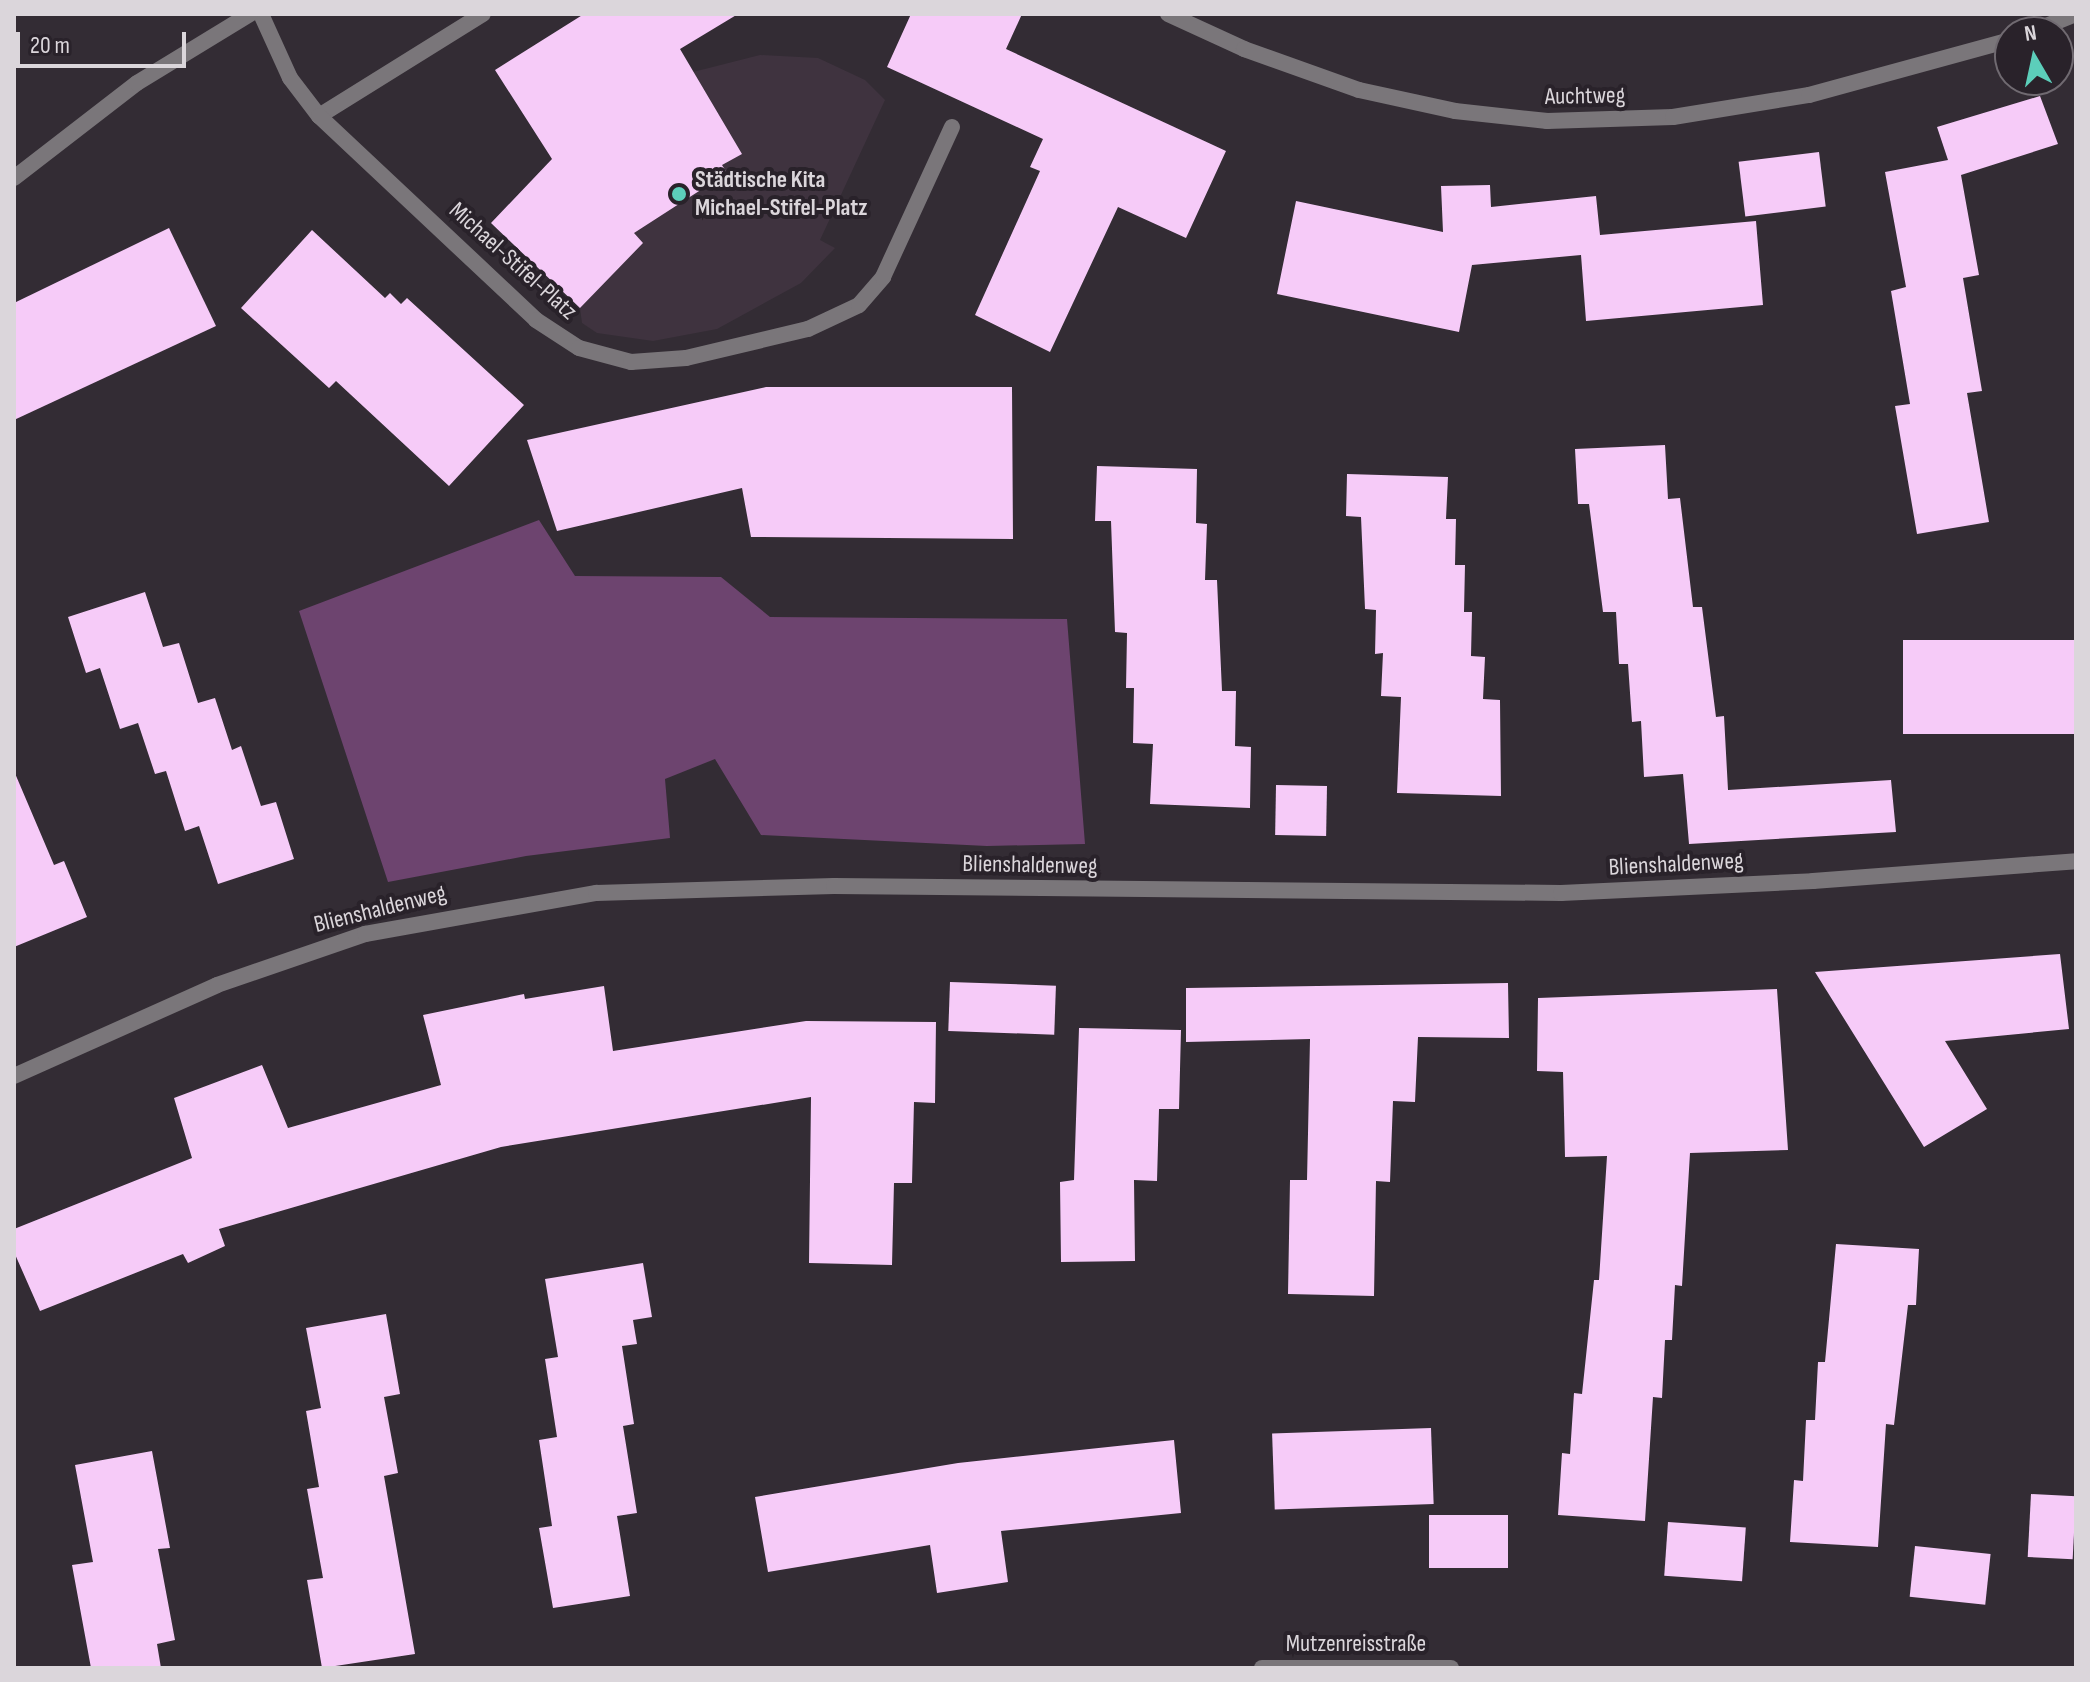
<!DOCTYPE html>
<html>
<head>
<meta charset="utf-8">
<style>
	body { margin:0 }
	#map { position:relative; width:2090px; height:1682px; overflow:hidden; background:#332c34; font-family:"Sofia Sans Condensed",sans-serif }
	div>[style] { position:absolute }
	.built>* { inset:0; background:#3f333f }
	.green>* { inset:0; background:#6d446f }
	.building>* { inset:0; background:#f6cbf8; transform-origin:0 0 }
	.service>* { height:16px; margin:-8px; padding:0 8px; transform-origin:8px; border-radius:8px; background:#7a767a }
	.minor>* { height:16px; margin:-8px; padding:0 8px; transform-origin:8px; border-radius:8px; background:#7a767a }
	.dots>* { width:22px; height:22px; translate:-50% -50%; box-sizing:border-box; border:4px solid #29222a; border-radius:50% }
	span { translate:-50% -50%; white-space:nowrap; text-align:center; line-height:1.15; -webkit-text-stroke:8px #29222a; paint-order:stroke }
	.street-label { font-size:24px; color:#dbd6db }
	.poi-label { font-size:24px; color:#dbd6db; font-weight:700 }
	.left { translate:0 -50%; text-align:left }
	.frame { position:absolute; inset:0; border:16px solid #dbd6db; pointer-events:none }
	.north { position:absolute; left:1994px; top:16px; width:80px; height:80px; box-sizing:border-box; background:#29222a; border:2px solid #706a71; border-radius:50%; rotate:351deg; font-size:22px; font-weight:700; line-height:32px; text-align:center; color:#dbd6db }
	.north::after { content:''; display:block; margin:auto; width:28px; height:36px; background:#5cceba; clip-path:polygon(50% 0,100% 100%,50% 72%,0 100%) }
	.scale { position:absolute; left:16px; top:32px; width:170px; height:36px; box-sizing:border-box; border:4px solid #dbd6db; border-top:0; padding-left:10px; font-size:24px; line-height:28px; white-space:nowrap; color:#dbd6db; -webkit-text-stroke:6px #29222a; paint-order:stroke }
</style>
</head>
<body>
<div id="map">
	<div class="built">
		<div style="clip-path:polygon(760px 55px,818px 58px,865px 80px,885px 100px,820px 240px,835px 248px,801px 283px,717px 329px,653px 341px,597px 333px,582px 323px,580px 308px,491px 223px,554px 157px,693px 72px)"></div>
	</div>
	<div class="green">
		<div style="clip-path:polygon(539px 520px,575px 576px,721px 577px,770px 617px,1067px 619px,1085px 844px,987px 846px,761px 835px,715px 759px,665px 779px,670px 838px,526px 856px,388px 882px,299px 611px)"></div>
	</div>
	<div class="building">
		<div style="clip-path:polygon(584px 14px,738px 14px,680px 49px,742px 154px,722px 165px,727px 173px,634px 233px,643px 243px,580px 308px,491px 223px,552px 159px,495px 70px)"></div>
		<div style="clip-path:polygon(911px 14px,1022px 14px,1006px 49px,1226px 151px,1186px 238px,1118px 207px,1050px 352px,975px 315px,1040px 171px,1030px 167px,1043px 139px,887px 67px)"></div>
		<div style="clip-path:polygon(2040px 96px,2058px 144px,1961px 175px,1979px 275px,1963px 278px,1982px 391px,1967px 393px,1989px 522px,1917px 534px,1895px 406px,1910px 404px,1891px 291px,1906px 287px,1885px 172px,1948px 160px,1937px 127px)"></div>
		<div style="left:1819px;top:152px;width:55px;height:81px;rotate:83deg"></div>
		<div style="clip-path:polygon(1490px 185px,1491px 207px,1596px 196px,1600px 235px,1756px 221px,1763px 305px,1586px 321px,1581px 255px,1472px 265px,1459px 332px,1277px 294px,1296px 201px,1443px 232px,1441px 186px)"></div>
		<div style="clip-path:polygon(169px 228px,216px 326px,14px 420px,14px 303px)"></div>
		<div style="clip-path:polygon(312px 230px,385px 298px,390px 293px,401px 304px,407px 298px,524px 405px,449px 486px,336px 381px,329px 388px,241px 308px)"></div>
		<div style="clip-path:polygon(766px 387px,1012px 387px,1013px 539px,751px 537px,742px 488px,557px 531px,527px 440px)"></div>
		<div style="clip-path:polygon(1665px 445px,1668px 499px,1680px 498px,1693px 607px,1702px 607px,1716px 717px,1724px 716px,1728px 790px,1891px 780px,1896px 832px,1689px 844px,1683px 774px,1644px 777px,1641px 721px,1632px 722px,1628px 664px,1619px 664px,1616px 612px,1603px 612px,1589px 504px,1578px 504px,1575px 449px)"></div>
		<div style="clip-path:polygon(1097px 466px,1197px 469px,1196px 523px,1207px 524px,1205px 580px,1217px 580px,1222px 691px,1236px 691px,1235px 746px,1251px 747px,1250px 808px,1150px 804px,1153px 744px,1133px 743px,1134px 688px,1126px 688px,1127px 633px,1115px 632px,1111px 521px,1095px 521px)"></div>
		<div style="clip-path:polygon(1347px 474px,1448px 477px,1446px 519px,1456px 519px,1455px 565px,1465px 565px,1464px 612px,1472px 612px,1471px 656px,1485px 657px,1483px 699px,1500px 700px,1501px 796px,1397px 793px,1401px 697px,1381px 696px,1383px 653px,1375px 654px,1376px 610px,1365px 609px,1361px 517px,1346px 516px)"></div>
		<div style="clip-path:polygon(145px 592px,163px 647px,179px 643px,198px 703px,215px 698px,232px 750px,241px 746px,261px 806px,276px 802px,294px 859px,218px 884px,199px 826px,185px 831px,166px 771px,155px 774px,138px 723px,120px 729px,100px 668px,86px 673px,68px 617px)"></div>
		<div style="left:2076px;top:640px;width:94px;height:173px;rotate:90deg"></div>
		<div style="clip-path:polygon(14px 771px,54px 865px,64px 861px,87px 917px,14px 947px)"></div>
		<div style="left:1276px;top:785px;width:51px;height:50px;rotate:1deg"></div>
		<div style="clip-path:polygon(2060px 954px,2069px 1029px,1945px 1041px,1987px 1109px,1924px 1147px,1815px 972px)"></div>
		<div style="left:950px;top:982px;width:106px;height:49px;rotate:2deg"></div>
		<div style="clip-path:polygon(1508px 983px,1509px 1038px,1418px 1037px,1415px 1102px,1393px 1101px,1390px 1182px,1376px 1181px,1374px 1296px,1288px 1294px,1290px 1180px,1307px 1180px,1310px 1039px,1186px 1042px,1186px 988px)"></div>
		<div style="clip-path:polygon(604px 986px,613px 1051px,806px 1021px,936px 1022px,935px 1103px,914px 1102px,912px 1183px,894px 1183px,892px 1265px,809px 1263px,811px 1097px,501px 1147px,219px 1229px,225px 1246px,188px 1263px,183px 1254px,40px 1311px,14px 1252px,14px 1229px,192px 1158px,174px 1098px,262px 1065px,288px 1128px,441px 1085px,423px 1015px,524px 994px,525px 999px)"></div>
		<div style="clip-path:polygon(1777px 989px,1788px 1150px,1690px 1153px,1682px 1286px,1675px 1285px,1672px 1340px,1665px 1340px,1662px 1398px,1653px 1397px,1645px 1521px,1558px 1515px,1562px 1453px,1570px 1454px,1574px 1393px,1582px 1394px,1594px 1280px,1599px 1280px,1607px 1156px,1565px 1157px,1563px 1072px,1537px 1071px,1538px 998px)"></div>
		<div style="clip-path:polygon(1079px 1028px,1181px 1030px,1179px 1109px,1159px 1109px,1157px 1181px,1134px 1180px,1135px 1261px,1061px 1262px,1060px 1182px,1074px 1180px)"></div>
		<div style="clip-path:polygon(1836px 1244px,1919px 1249px,1916px 1305px,1908px 1305px,1894px 1425px,1886px 1424px,1878px 1547px,1790px 1542px,1794px 1480px,1803px 1481px,1806px 1420px,1815px 1420px,1818px 1362px,1825px 1362px)"></div>
		<div style="clip-path:polygon(643px 1263px,652px 1317px,633px 1320px,637px 1344px,622px 1346px,634px 1424px,623px 1426px,637px 1513px,617px 1516px,630px 1596px,553px 1608px,539px 1528px,552px 1526px,539px 1440px,557px 1437px,545px 1359px,558px 1357px,545px 1279px)"></div>
		<div style="clip-path:polygon(386px 1314px,400px 1394px,384px 1397px,398px 1473px,384px 1476px,415px 1654px,322px 1668px,307px 1580px,323px 1578px,307px 1489px,319px 1487px,306px 1411px,321px 1408px,306px 1328px)"></div>
		<div style="left:1431px;top:1428px;width:76px;height:159px;rotate:88deg"></div>
		<div style="clip-path:polygon(1174px 1440px,1181px 1513px,1001px 1531px,1008px 1582px,937px 1593px,930px 1545px,768px 1572px,755px 1497px,958px 1463px)"></div>
		<div style="clip-path:polygon(152px 1451px,170px 1548px,158px 1549px,175px 1640px,157px 1644px,161px 1668px,91px 1668px,72px 1565px,93px 1562px,75px 1465px)"></div>
		<div style="left:2031px;top:1494px;width:45px;height:63px;rotate:3deg"></div>
		<div style="left:1429px;top:1515px;width:79px;height:53px"></div>
		<div style="left:1668px;top:1522px;width:78px;height:54px;rotate:4deg"></div>
		<div style="left:1915px;top:1546px;width:76px;height:51px;rotate:6deg"></div>
	</div>
	<div class="service">
		<div style="left:319px;top:116px;width:193px;rotate:-31.9deg"></div>
	</div>
	<div class="minor">
		<div style="left:261px;top:14px;width:70px;rotate:65.6deg"></div>
		<div style="left:290px;top:78px;width:48px;rotate:52.7deg"></div>
		<div style="left:319px;top:116px;width:298px;rotate:43.2deg"></div>
		<div style="left:536px;top:320px;width:51px;rotate:33.1deg"></div>
		<div style="left:579px;top:348px;width:54px;rotate:15.1deg"></div>
		<div style="left:631px;top:362px;width:55px;rotate:-4.2deg"></div>
		<div style="left:686px;top:358px;width:125px;rotate:-13.4deg"></div>
		<div style="left:808px;top:329px;width:56px;rotate:-25.2deg"></div>
		<div style="left:859px;top:305px;width:37px;rotate:-49deg"></div>
		<div style="left:883px;top:277px;width:165px;rotate:-65.3deg"></div>
		<div style="left:1168px;top:14px;width:84px;rotate:24.7deg"></div>
		<div style="left:1244px;top:49px;width:122px;rotate:19.6deg"></div>
		<div style="left:1359px;top:90px;width:98px;rotate:12.3deg"></div>
		<div style="left:1455px;top:111px;width:93px;rotate:6.2deg"></div>
		<div style="left:1547px;top:121px;width:126px;rotate:-1.8deg"></div>
		<div style="left:1673px;top:117px;width:138px;rotate:-9.2deg"></div>
		<div style="left:1809px;top:95px;width:208px;rotate:-15.3deg"></div>
		<div style="left:2031px;top:32px;width:48px;rotate:-21.8deg"></div>
		<div style="left:14px;top:178px;width:155px;rotate:-37.7deg"></div>
		<div style="left:137px;top:83px;width:132px;rotate:-31.4deg"></div>
		<div style="left:14px;top:1076px;width:222px;rotate:-24.1deg"></div>
		<div style="left:217px;top:985px;width:157px;rotate:-19deg"></div>
		<div style="left:365px;top:934px;width:235px;rotate:-10.1deg"></div>
		<div style="left:596px;top:893px;width:238px;rotate:-1.7deg"></div>
		<div style="left:834px;top:886px;width:727px;rotate:0.55deg"></div>
		<div style="left:1561px;top:893px;width:252px;rotate:-2.7deg"></div>
		<div style="left:1813px;top:881px;width:264px;rotate:-4.3deg"></div>
		<div style="left:1262px;top:1668px;width:189px"></div>
	</div>
	<div class="dots">
		<div style="left:679px;top:194px;background:#5cceba"></div>
	</div>
	<div class="street-label">
		<span style="left:1585px;top:96px;rotate:-1deg">Auchtweg</span>
		<span style="left:513px;top:261px;rotate:42deg">Michael-Stifel-Platz</span>
		<span style="left:1676px;top:864px;rotate:-3deg">Blienshaldenweg</span>
		<span style="left:1030px;top:865px;rotate:1deg">Blienshaldenweg</span>
		<span style="left:380px;top:909px;rotate:-14deg">Blienshaldenweg</span>
		<span style="left:1356px;top:1644px">Mutzenreisstraße</span>
	</div>
	<div class="poi-label">
		<span class="left" style="left:695px;top:194px">Städtische Kita<br>Michael-Stifel-Platz</span>
	</div>
	<div class="frame"></div>
	<div class="north">N</div>
	<div class="scale">20 m</div>
</div>
</body>
</html>
